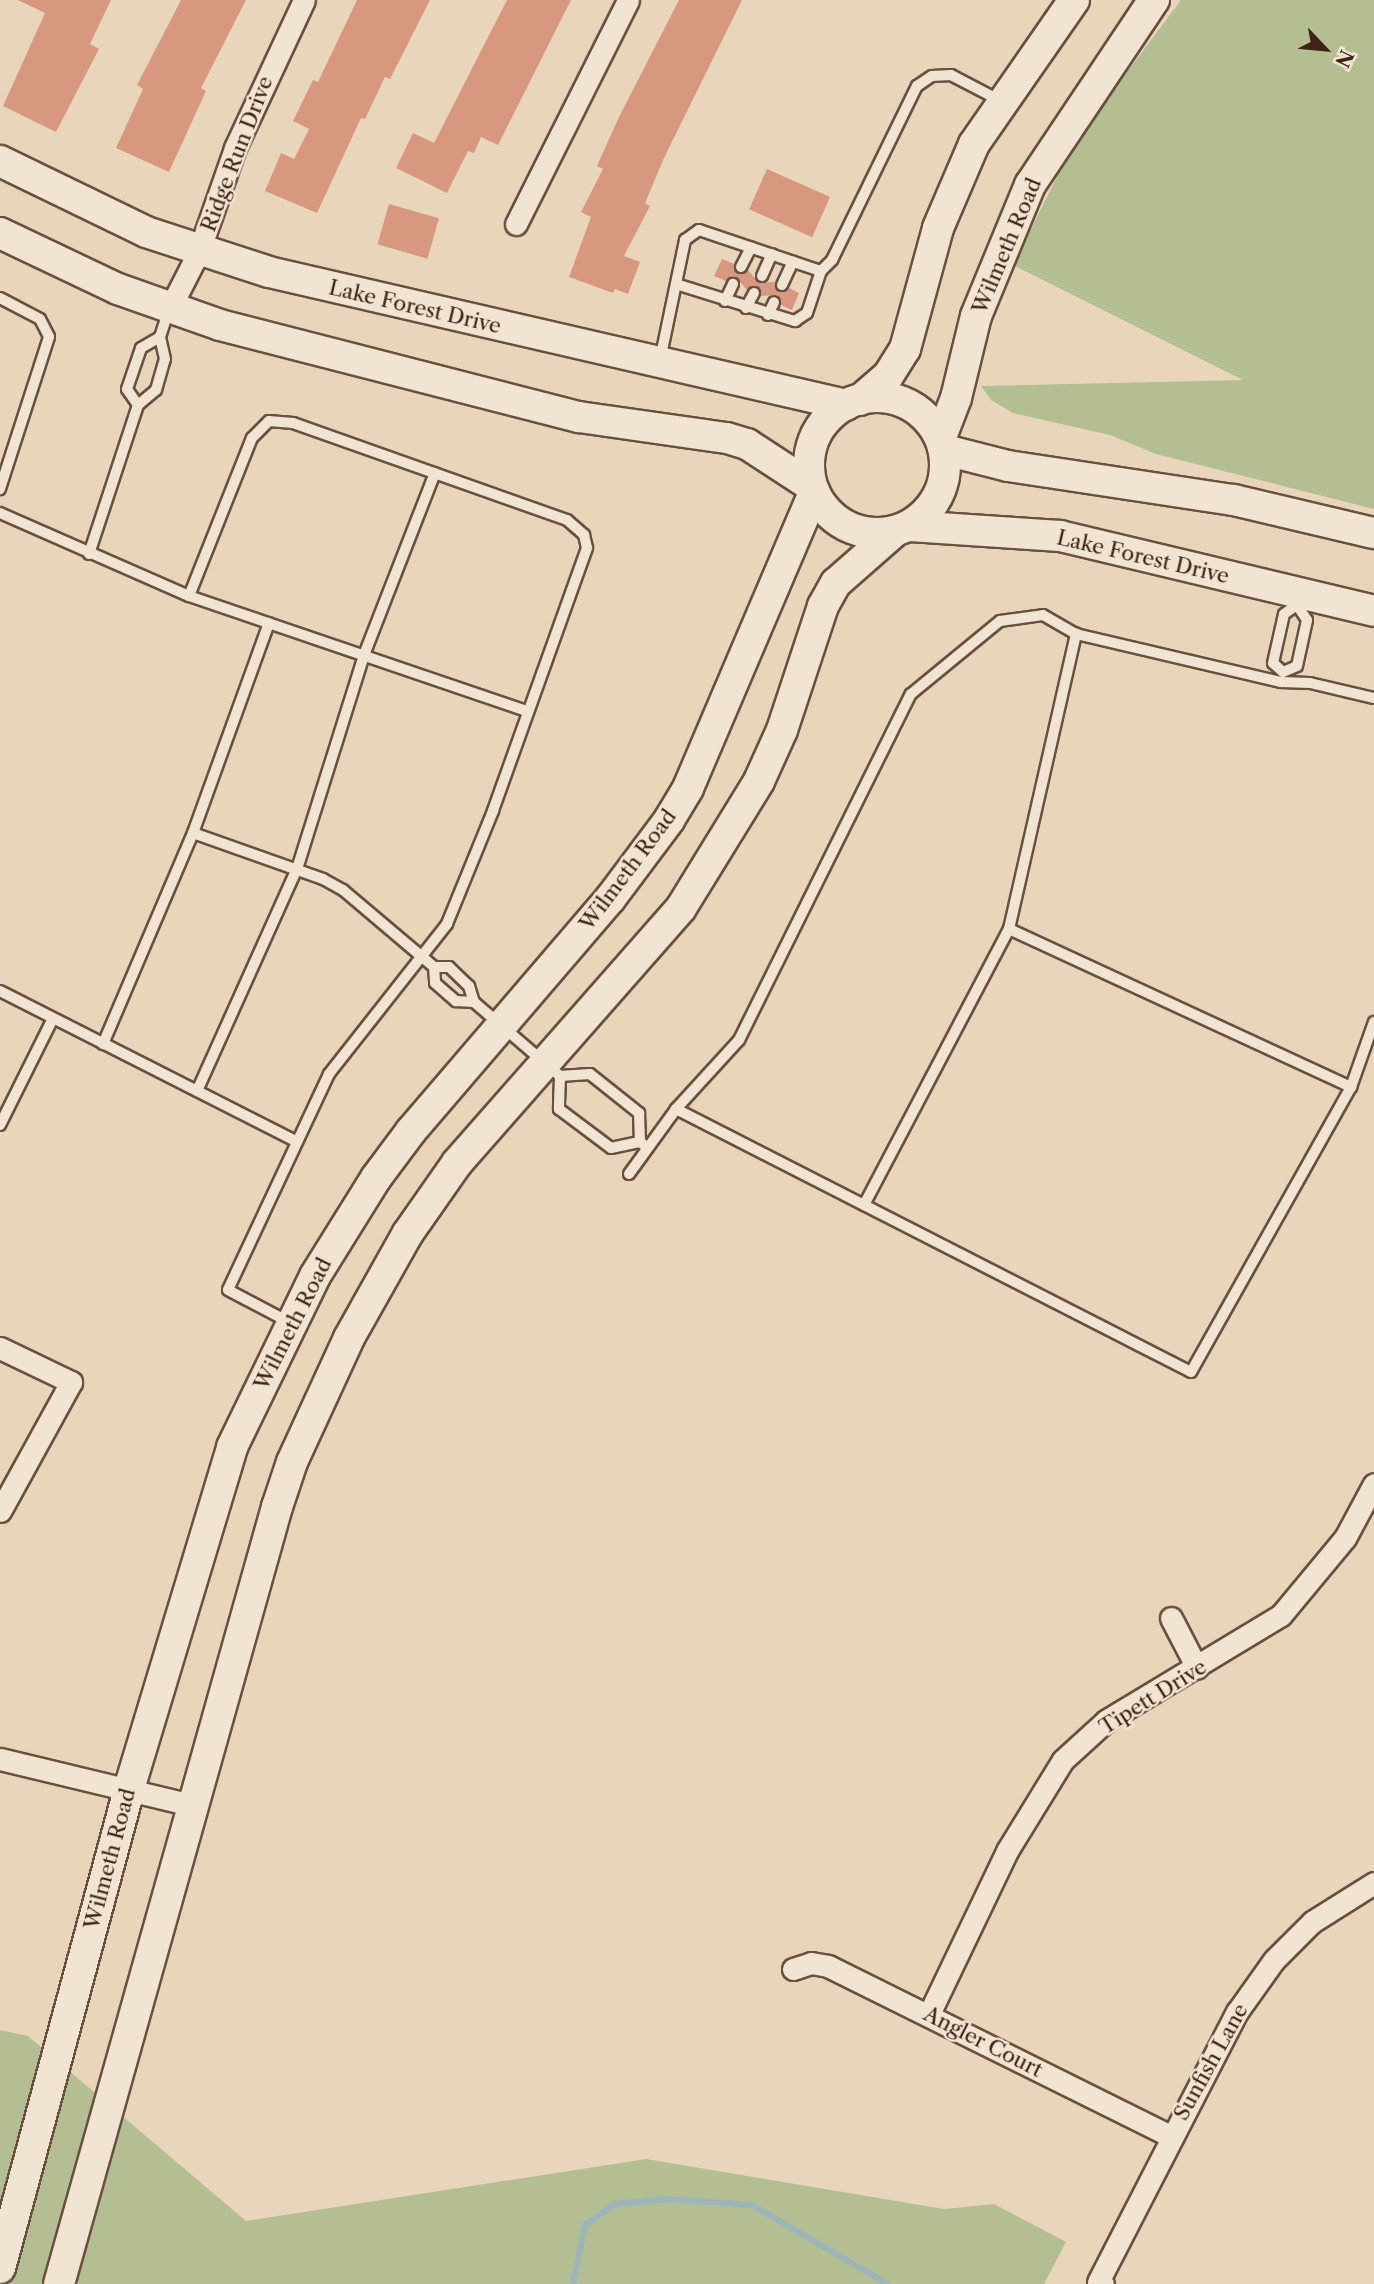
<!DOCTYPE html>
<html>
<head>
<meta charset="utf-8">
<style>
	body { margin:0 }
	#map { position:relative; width:1374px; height:2284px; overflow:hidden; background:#e9d6ba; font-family:"Libre Caslon Text",serif }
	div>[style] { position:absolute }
	.green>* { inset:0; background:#b3be92 }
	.stream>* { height:6px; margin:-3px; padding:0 3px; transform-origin:3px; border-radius:3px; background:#9cb6bb }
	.building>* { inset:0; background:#d7987f; transform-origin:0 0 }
	.roads { filter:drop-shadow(2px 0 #695040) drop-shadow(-2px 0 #695040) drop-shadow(0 2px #695040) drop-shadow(0 -2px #695040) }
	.lane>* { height:10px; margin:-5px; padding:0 5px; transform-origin:5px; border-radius:5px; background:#f1e4d2 }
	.street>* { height:21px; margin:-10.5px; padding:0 10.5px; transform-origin:10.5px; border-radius:10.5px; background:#f1e4d2 }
	.secondary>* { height:30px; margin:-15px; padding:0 15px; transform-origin:15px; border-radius:15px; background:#f1e4d2 }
	.secondary>.ring { margin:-15px; padding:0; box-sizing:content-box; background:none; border:30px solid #f1e4d2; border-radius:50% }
	span { translate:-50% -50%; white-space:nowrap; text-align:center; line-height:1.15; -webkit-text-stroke:5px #f1e4d2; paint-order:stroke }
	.street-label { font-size:21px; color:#3e2317 }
	.north { position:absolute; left:1290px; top:14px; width:70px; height:70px; -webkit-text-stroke:5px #f1e4d2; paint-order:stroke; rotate:116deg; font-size:19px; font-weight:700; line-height:28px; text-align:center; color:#3e2317 }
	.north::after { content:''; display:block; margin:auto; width:24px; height:32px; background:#3e2317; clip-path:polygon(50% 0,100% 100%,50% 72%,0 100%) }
</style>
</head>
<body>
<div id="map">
	<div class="green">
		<div style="clip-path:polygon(1181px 0,1374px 0,1374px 509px,1156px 454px,1110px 435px,1013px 413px,991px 400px,981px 386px,1243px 380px,1013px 265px,1058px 175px,1100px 108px)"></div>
		<div style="clip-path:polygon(0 2030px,28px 2036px,246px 2221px,646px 2159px,944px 2209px,994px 2204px,1066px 2242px,1044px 2284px,0 2284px)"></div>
	</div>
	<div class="stream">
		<div style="left:573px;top:2284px;width:60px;rotate:-78.5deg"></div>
		<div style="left:585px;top:2225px;width:37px;rotate:-35deg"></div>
		<div style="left:615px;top:2204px;width:54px;rotate:-5.3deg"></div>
		<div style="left:669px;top:2199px;width:83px;rotate:4.1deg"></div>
		<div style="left:752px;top:2205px;width:157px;rotate:30.2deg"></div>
	</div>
	<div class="building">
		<div style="clip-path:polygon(18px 0,111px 0,90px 44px,99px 49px,56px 132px,3px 106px,45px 13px)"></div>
		<div style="clip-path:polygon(181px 0,246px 0,201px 88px,206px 91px,169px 172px,116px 148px,143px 89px,137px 85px)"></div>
		<div style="clip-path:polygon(357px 0,430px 0,390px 79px,385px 77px,365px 119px,361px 118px,317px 213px,265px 191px,281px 153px,294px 159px,309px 129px,293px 121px,313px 80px,318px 82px)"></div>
		<div style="clip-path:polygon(507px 0,571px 0,498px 145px,481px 137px,474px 153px,468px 151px,447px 193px,396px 168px,413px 133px,434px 143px)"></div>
		<div style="clip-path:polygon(679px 0,742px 0,664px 158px,645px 203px,650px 206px,624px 256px,640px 262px,628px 294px,615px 289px,613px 293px,569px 277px,591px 217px,581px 212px,603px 169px,597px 166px,618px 119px)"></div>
		<div style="left:767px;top:169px;width:69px;height:44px;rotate:24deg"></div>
		<div style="left:389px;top:204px;width:52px;height:42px;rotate:16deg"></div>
		<div style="clip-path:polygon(722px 259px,734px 264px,738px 274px,748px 270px,759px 283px,775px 282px,779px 292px,789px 288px,799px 293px,792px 310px,781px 305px,777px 295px,761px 296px,757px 286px,747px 290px,736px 277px,726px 281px,714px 276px)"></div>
	</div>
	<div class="roads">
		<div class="lane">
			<div style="left:741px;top:267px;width:22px;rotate:-63deg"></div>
			<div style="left:762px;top:276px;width:24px;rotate:-66deg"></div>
			<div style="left:676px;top:284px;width:125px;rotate:17.3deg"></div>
			<div style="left:795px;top:321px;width:14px;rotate:-34deg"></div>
			<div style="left:807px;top:313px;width:44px;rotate:-71.6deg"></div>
			<div style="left:782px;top:285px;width:26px;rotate:-65deg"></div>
			<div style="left:0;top:298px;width:45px;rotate:27.7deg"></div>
			<div style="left:40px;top:319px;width:20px;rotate:63deg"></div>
			<div style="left:49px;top:337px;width:160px;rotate:107.9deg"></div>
			<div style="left:725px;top:301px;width:19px;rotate:-65deg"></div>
			<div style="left:746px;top:308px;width:17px;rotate:-62deg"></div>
			<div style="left:768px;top:315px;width:14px;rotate:-65deg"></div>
			<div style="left:660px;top:360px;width:123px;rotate:-78.2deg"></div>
			<div style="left:685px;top:240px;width:17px;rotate:-36deg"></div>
			<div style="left:699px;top:230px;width:129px;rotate:18.6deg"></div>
			<div style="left:821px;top:271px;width:16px;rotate:-45deg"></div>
			<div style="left:832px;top:260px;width:194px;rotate:-64deg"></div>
			<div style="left:917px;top:86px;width:18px;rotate:-34deg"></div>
			<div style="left:932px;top:76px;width:19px;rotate:-3deg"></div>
			<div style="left:951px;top:75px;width:56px;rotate:27.5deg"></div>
			<div style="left:138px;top:405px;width:19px;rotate:-125deg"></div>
			<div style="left:127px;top:389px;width:43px;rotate:-71.1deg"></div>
			<div style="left:141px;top:348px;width:22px;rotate:-30deg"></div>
			<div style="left:0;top:513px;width:206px;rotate:23.7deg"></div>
			<div style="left:189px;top:596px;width:357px;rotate:18.8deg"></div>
			<div style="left:89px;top:554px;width:157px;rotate:-71.8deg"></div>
			<div style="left:138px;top:405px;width:23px;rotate:-40deg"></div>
			<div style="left:156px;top:390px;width:32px;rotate:-74deg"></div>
			<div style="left:165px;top:359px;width:23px;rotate:-103deg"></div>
			<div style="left:160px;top:337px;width:28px;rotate:-72deg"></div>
			<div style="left:189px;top:596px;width:170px;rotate:-68.3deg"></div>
			<div style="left:252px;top:438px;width:24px;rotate:-45deg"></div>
			<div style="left:269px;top:421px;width:24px;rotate:5deg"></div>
			<div style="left:293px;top:423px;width:291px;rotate:19.5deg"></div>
			<div style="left:567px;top:520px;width:23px;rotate:41deg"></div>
			<div style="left:584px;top:535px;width:13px;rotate:77deg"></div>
			<div style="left:587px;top:548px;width:279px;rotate:109.7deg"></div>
			<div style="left:493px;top:811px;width:122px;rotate:112.2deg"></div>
			<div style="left:447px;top:924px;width:191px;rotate:128.2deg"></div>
			<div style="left:329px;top:1074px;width:238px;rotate:115.1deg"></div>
			<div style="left:228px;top:1290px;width:69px;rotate:27.7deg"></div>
			<div style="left:1283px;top:672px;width:15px;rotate:-23deg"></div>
			<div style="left:1297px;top:666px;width:47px;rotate:-77.7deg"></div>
			<div style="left:1307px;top:620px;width:18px;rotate:-124deg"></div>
			<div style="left:1297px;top:605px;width:9px;rotate:-77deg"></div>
			<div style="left:1283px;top:672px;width:13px;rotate:-138deg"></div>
			<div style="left:1273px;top:663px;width:50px;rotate:-77.3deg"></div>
			<div style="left:1284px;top:614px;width:16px;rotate:-35deg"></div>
			<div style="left:193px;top:833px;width:138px;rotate:19.5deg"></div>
			<div style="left:323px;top:879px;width:23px;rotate:29deg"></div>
			<div style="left:343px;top:890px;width:119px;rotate:40.2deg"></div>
			<div style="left:434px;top:967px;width:15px"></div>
			<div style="left:449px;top:967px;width:28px;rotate:44deg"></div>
			<div style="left:469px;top:986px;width:17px;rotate:73deg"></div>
			<div style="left:474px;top:1002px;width:113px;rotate:40.7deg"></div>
			<div style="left:560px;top:1076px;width:30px;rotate:-4deg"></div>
			<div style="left:590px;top:1074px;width:63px;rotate:38.5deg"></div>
			<div style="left:639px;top:1113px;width:29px;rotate:88deg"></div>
			<div style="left:1009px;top:929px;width:377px;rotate:24.8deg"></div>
			<div style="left:434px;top:967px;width:16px;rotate:86deg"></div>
			<div style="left:435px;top:983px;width:28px;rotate:41deg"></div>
			<div style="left:456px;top:1001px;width:18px;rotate:3deg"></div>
			<div style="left:0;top:991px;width:332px;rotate:26.9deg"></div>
			<div style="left:103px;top:1044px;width:229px;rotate:-66.9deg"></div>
			<div style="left:193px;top:833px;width:223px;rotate:-70.1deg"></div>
			<div style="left:560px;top:1076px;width:33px;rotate:92deg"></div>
			<div style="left:559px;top:1109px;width:65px;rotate:36.9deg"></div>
			<div style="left:611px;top:1148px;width:30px;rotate:-12deg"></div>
			<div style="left:640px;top:1142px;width:5px;rotate:37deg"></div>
			<div style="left:197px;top:1091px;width:243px;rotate:-65.8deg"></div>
			<div style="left:297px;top:869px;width:224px;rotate:-72.6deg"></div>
			<div style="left:364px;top:655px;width:195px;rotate:-68.7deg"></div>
			<div style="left:676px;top:1109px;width:578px;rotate:27.05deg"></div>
			<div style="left:1191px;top:1372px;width:327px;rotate:-60.7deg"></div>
			<div style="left:1351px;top:1087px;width:69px;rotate:-70.5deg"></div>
			<div style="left:0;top:1125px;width:119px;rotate:-63.6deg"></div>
			<div style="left:629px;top:1174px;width:80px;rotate:-54.1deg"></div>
			<div style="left:676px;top:1109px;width:93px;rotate:-47.6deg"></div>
			<div style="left:739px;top:1040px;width:386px;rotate:-63.6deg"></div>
			<div style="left:911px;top:694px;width:115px;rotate:-39.4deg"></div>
			<div style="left:1000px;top:621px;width:43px;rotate:-7.9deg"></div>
			<div style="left:1043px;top:615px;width:38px;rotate:30deg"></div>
			<div style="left:1076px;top:634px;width:211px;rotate:13.2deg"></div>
			<div style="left:1281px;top:682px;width:29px;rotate:2deg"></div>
			<div style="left:1310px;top:683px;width:66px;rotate:13.2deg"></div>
			<div style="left:864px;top:1205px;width:312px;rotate:-62.3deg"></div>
			<div style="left:1009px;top:929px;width:303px;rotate:-77.2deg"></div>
		</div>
		<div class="street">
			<div style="left:516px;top:224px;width:250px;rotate:-63.4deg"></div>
			<div style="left:170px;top:308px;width:64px;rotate:-63deg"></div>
			<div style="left:199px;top:251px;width:109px;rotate:-70.7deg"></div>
			<div style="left:235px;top:148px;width:163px;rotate:-65deg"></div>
			<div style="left:0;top:1348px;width:79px;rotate:25.6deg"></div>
			<div style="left:71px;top:1382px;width:147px;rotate:118.8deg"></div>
			<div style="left:1171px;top:1618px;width:56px;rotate:62.5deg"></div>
			<div style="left:0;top:1759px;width:197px;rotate:13.5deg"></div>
			<div style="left:793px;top:1969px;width:19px;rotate:-18deg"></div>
			<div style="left:811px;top:1963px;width:17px;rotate:10deg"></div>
			<div style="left:828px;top:1966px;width:382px;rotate:26.4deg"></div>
			<div style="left:929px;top:2014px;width:181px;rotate:-64.4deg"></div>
			<div style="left:1007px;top:1851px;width:107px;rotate:-58.4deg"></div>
			<div style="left:1063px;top:1760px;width:59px;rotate:-42.3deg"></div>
			<div style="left:1107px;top:1720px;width:203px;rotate:-31.1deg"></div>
			<div style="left:1281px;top:1615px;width:100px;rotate:-50.3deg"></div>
			<div style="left:1345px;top:1538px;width:61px;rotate:-61.8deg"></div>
			<div style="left:1103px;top:2284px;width:5px;rotate:-158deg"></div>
			<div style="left:1098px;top:2282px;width:304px;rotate:-62.8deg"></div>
			<div style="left:1237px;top:2012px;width:64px;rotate:-54.6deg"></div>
			<div style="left:1274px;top:1960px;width:54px;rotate:-45deg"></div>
			<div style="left:1312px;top:1922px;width:73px;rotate:-32.2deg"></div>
		</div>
		<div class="secondary">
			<div style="left:0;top:161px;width:162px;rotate:25.9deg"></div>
			<div style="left:146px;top:232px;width:129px;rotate:18deg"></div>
			<div style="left:269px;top:272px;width:592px;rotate:12.98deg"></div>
			<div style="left:0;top:233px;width:131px;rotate:25.4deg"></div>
			<div style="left:118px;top:289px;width:108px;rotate:19.4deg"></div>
			<div style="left:220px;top:325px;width:371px;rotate:14.4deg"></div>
			<div style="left:579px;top:417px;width:149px;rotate:8.1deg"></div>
			<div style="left:727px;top:438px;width:21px;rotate:17deg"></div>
			<div style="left:747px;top:444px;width:75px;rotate:33.1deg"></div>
			<div class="ring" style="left:809px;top:397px;width:106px;height:106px"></div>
			<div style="left:860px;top:400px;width:37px;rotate:-41deg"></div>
			<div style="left:888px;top:376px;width:32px;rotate:-58deg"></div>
			<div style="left:905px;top:349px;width:125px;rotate:-74.7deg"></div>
			<div style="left:938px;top:228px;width:91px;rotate:-66.8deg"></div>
			<div style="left:974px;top:144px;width:175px;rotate:-55.2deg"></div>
			<div style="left:941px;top:437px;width:42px;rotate:-69deg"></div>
			<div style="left:956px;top:398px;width:84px;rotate:-76.3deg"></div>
			<div style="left:976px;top:316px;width:142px;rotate:-67.6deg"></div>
			<div style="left:1030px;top:185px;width:223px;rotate:-56.2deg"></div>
			<div style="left:945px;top:450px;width:65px;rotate:14.3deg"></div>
			<div style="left:1008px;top:466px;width:229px;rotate:8.6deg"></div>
			<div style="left:1234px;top:500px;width:144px;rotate:13.3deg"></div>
			<div style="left:910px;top:526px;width:150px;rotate:3.8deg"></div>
			<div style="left:1060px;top:536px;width:323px;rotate:13.4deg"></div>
			<div style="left:0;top:2268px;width:496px;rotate:-74.9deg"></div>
			<div style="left:129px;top:1789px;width:357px;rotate:-73.2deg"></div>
			<div style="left:232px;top:1447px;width:190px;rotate:-64.1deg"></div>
			<div style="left:315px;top:1276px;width:115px;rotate:-58.1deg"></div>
			<div style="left:376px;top:1178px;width:59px;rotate:-53.3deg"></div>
			<div style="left:411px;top:1131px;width:306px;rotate:-49.4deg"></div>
			<div style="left:610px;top:899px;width:99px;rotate:-53.2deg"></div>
			<div style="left:669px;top:820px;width:37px;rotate:-59deg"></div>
			<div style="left:688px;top:788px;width:322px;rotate:-66.9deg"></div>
			<div style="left:59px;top:2284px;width:807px;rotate:-74.33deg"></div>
			<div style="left:277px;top:1507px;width:47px;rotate:-71.6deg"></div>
			<div style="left:292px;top:1462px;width:136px;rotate:-65.3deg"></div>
			<div style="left:349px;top:1338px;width:120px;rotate:-60.7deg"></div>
			<div style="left:408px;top:1233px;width:85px;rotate:-55deg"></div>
			<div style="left:457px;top:1163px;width:339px;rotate:-48.7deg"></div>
			<div style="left:681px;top:908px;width:149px;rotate:-58.4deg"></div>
			<div style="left:759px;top:781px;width:56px;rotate:-65.7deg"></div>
			<div style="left:782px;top:730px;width:131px;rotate:-71.7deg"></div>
			<div style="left:823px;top:606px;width:26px;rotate:-61deg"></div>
			<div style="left:836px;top:583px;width:77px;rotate:-41.3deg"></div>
		</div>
	</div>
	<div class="street-label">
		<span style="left:237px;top:154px;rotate:-69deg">Ridge Run Drive</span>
		<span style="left:1007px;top:246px;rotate:-67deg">Wilmeth Road</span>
		<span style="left:415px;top:307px;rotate:13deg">Lake Forest Drive</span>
		<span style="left:1143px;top:557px;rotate:13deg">Lake Forest Drive</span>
		<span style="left:628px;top:870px;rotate:-53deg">Wilmeth Road</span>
		<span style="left:293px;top:1324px;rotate:-63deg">Wilmeth Road</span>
		<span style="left:1153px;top:1697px;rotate:-32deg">Tipett Drive</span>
		<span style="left:110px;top:1859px;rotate:-75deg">Wilmeth Road</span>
		<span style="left:983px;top:2042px;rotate:27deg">Angler Court</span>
		<span style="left:1211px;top:2062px;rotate:-61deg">Sunfish Lane</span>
	</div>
	<div class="north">N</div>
</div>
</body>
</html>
